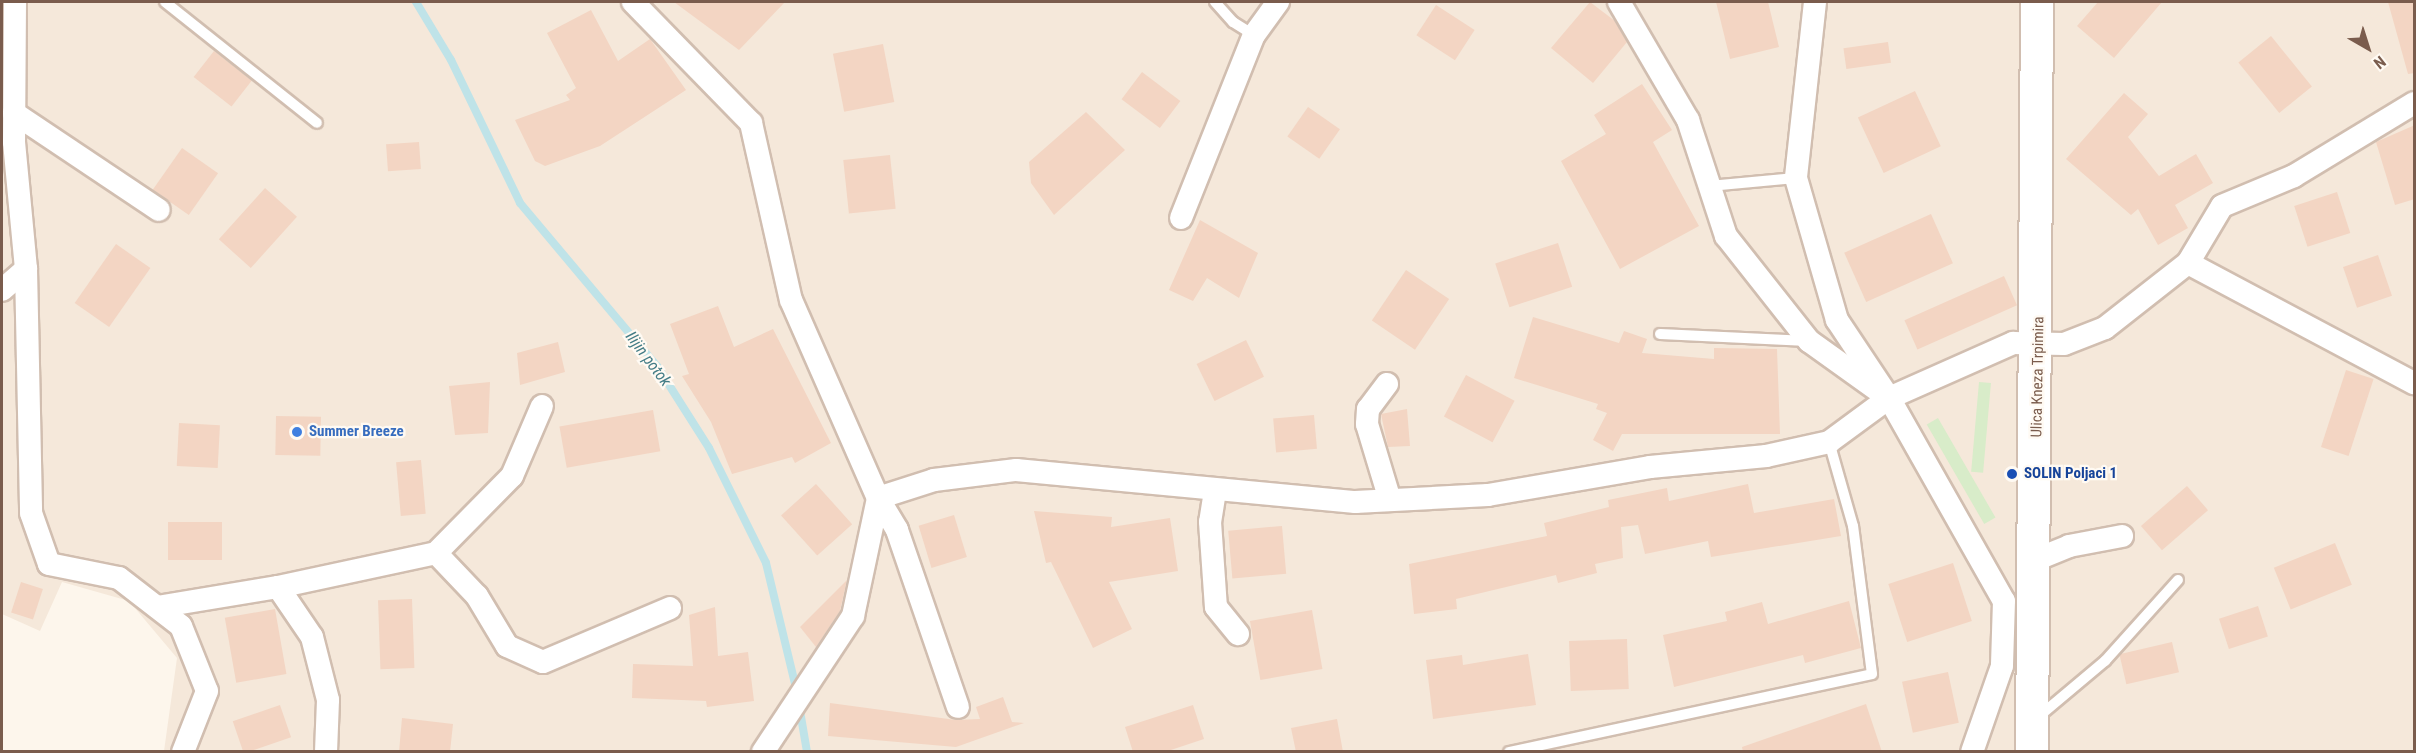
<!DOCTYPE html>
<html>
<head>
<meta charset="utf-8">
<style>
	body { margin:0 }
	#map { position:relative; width:2416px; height:753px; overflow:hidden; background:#fdf6ec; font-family:"Roboto Condensed",sans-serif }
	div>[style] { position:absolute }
	.residential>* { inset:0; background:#f5e8da }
	.green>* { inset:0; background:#d8ecc9; transform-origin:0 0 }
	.stream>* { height:8px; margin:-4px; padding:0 4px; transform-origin:4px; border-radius:4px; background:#bfe3e8 }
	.building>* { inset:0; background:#f3d5c3; transform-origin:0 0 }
	.roads { filter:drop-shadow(2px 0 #d1beb0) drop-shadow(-2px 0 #d1beb0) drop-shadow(0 2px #d1beb0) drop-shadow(0 -2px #d1beb0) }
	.lane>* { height:10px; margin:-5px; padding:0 5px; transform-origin:5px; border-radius:5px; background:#fff }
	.street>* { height:22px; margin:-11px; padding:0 11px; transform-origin:11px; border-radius:11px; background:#fff }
	.secondary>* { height:32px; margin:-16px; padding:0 16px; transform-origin:16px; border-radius:16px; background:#fff }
	.dots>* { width:16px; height:16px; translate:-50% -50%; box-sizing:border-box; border:3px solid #fffaf3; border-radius:50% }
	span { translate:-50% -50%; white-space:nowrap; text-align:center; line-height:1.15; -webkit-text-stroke:4.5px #fffaf3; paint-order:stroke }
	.street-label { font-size:15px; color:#7a5c4d }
	.shop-label { font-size:15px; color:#366cbe; font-weight:700 }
	.left { translate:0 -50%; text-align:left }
	.transit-label { font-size:15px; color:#164399; font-weight:700 }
	.water-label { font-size:16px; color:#437c86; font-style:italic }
	.frame { position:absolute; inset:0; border:3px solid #7a5c4d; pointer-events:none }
	.north { position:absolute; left:2338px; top:18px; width:60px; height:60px; -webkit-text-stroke:4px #fffaf3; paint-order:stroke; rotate:141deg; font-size:16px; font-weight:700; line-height:24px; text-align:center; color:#7a5c4d }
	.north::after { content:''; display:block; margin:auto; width:21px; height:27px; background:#7a5c4d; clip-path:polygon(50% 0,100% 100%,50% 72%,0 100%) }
</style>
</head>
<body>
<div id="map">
	<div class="residential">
		<div style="clip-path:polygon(2px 2px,2414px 2px,2414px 751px,164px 751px,177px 658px,129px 601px,62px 582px,40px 631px,2px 614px)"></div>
	</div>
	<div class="green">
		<div style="left:1979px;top:382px;width:12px;height:90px;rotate:5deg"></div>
		<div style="left:1938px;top:418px;width:115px;height:13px;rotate:60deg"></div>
	</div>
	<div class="stream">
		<div style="left:416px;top:2px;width:68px;rotate:58.9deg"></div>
		<div style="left:451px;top:60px;width:159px;rotate:64.2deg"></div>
		<div style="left:520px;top:203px;width:213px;rotate:50deg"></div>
		<div style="left:657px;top:366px;width:97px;rotate:57.6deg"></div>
		<div style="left:709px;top:448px;width:128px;rotate:63.6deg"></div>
		<div style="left:766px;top:563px;width:133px;rotate:76.5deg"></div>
		<div style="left:799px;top:705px;width:48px;rotate:80.3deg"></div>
	</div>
	<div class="building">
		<div style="clip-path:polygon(674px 2px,785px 2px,739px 50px)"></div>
		<div style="clip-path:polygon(1590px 2px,1615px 21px,1627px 42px,1593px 83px,1551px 48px)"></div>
		<div style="clip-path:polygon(1716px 2px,1768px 2px,1779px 47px,1730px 59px)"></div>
		<div style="clip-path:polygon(2098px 2px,2162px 2px,2114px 58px,2077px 26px)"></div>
		<div style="clip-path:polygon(2388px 2px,2415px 2px,2415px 73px,2408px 74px)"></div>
		<div style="left:1436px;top:5px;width:46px;height:36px;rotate:33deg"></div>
		<div style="clip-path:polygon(591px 10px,618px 61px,650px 39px,686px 90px,600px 146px,545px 166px,535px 161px,515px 120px,570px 100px,566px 95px,576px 88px,547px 33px)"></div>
		<div style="left:2271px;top:36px;width:65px;height:42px;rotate:51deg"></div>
		<div style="left:1888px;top:42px;width:21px;height:45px;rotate:82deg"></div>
		<div style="left:883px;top:44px;width:59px;height:51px;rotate:79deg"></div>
		<div style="left:214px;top:51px;width:48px;height:33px;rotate:38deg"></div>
		<div style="left:1142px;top:72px;width:48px;height:34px;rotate:37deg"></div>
		<div style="clip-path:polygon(1642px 84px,1672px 130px,1653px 142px,1699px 226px,1620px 269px,1561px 161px,1606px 134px,1594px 115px)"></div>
		<div style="left:1915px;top:91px;width:61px;height:63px;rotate:65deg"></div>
		<div style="clip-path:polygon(2124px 93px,2148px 114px,2128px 137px,2159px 176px,2196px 154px,2213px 183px,2175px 205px,2188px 228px,2158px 245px,2138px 209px,2131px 215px,2066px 159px)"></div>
		<div style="left:1308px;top:107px;width:39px;height:36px;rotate:35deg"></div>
		<div style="clip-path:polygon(1086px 112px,1125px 150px,1054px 215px,1031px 183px,1029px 162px)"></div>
		<div style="clip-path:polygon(2415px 125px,2415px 199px,2395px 205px,2376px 142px)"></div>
		<div style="left:419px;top:142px;width:27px;height:33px;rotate:86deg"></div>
		<div style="left:182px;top:148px;width:44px;height:51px;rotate:35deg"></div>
		<div style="left:890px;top:155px;width:54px;height:47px;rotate:84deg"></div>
		<div style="left:265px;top:188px;width:43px;height:69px;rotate:42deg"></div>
		<div style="left:2337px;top:192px;width:43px;height:45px;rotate:72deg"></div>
		<div style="left:1931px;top:214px;width:54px;height:95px;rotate:66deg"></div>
		<div style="clip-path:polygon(1200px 220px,1258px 253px,1239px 298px,1207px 278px,1193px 301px,1169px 290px)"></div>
		<div style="left:1558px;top:243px;width:46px;height:66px;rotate:72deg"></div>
		<div style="left:116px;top:244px;width:42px;height:72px;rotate:35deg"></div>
		<div style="left:2378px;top:255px;width:43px;height:37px;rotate:71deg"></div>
		<div style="left:1406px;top:270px;width:52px;height:61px;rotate:34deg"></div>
		<div style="left:2004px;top:276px;width:32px;height:109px;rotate:66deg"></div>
		<div style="clip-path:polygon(718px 306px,734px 347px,773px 329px,831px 443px,795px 463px,792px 457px,732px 474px,711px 422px,682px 376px,689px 374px,670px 324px)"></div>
		<div style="clip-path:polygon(1533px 317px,1619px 343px,1624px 331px,1647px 339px,1642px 353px,1714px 359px,1714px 348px,1777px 349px,1780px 434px,1622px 434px,1613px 451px,1593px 440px,1607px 413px,1596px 409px,1598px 404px,1514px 378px)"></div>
		<div style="left:1246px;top:340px;width:41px;height:55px;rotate:64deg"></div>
		<div style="clip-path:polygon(558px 342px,565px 372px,520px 385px,517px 353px)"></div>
		<div style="left:2346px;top:370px;width:29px;height:81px;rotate:18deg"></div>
		<div style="left:1466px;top:375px;width:55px;height:47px;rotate:28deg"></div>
		<div style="clip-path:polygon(490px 382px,488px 433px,455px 435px,449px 386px)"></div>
		<div style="clip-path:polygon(1407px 409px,1410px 446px,1388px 447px,1381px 414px)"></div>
		<div style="left:653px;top:410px;width:42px;height:95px;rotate:80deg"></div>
		<div style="left:1314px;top:415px;width:34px;height:41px;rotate:85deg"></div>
		<div style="left:276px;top:416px;width:45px;height:39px;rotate:1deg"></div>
		<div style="left:179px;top:423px;width:41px;height:43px;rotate:3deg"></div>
		<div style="left:421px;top:460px;width:54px;height:25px;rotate:85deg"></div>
		<div style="left:816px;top:484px;width:54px;height:47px;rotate:48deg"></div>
		<div style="clip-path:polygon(1748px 484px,1754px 513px,1834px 499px,1841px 536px,1711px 557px,1708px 541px,1645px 554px,1638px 525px,1621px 527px,1623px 558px,1595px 564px,1597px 573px,1558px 583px,1556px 575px,1456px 599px,1457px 609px,1414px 614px,1409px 564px,1547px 536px,1544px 523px,1609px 507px,1608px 500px,1667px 488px,1669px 501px)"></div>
		<div style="left:2187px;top:486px;width:32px;height:61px;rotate:49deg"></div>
		<div style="clip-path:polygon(1034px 511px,1112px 517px,1111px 527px,1170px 518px,1178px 571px,1109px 582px,1132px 629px,1093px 648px,1051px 562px,1046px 563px)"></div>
		<div style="left:954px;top:515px;width:44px;height:37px;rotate:73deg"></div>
		<div style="left:222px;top:522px;width:38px;height:54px;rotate:90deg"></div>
		<div style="left:1282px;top:526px;width:48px;height:54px;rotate:85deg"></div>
		<div style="left:2335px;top:543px;width:45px;height:66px;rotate:68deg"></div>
		<div style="left:1953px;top:563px;width:61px;height:68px;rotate:72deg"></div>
		<div style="clip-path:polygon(847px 580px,840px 611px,816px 647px,800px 627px)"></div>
		<div style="left:21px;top:582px;width:23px;height:32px;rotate:18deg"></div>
		<div style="left:412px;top:599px;width:69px;height:34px;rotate:88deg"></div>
		<div style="clip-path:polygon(1849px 601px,1861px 648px,1805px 663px,1803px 655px,1674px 687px,1663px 635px,1727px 621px,1725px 612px,1762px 602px,1768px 624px)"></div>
		<div style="left:2258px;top:606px;width:32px;height:41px;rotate:72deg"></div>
		<div style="clip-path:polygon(715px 607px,718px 656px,748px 652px,754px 701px,707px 707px,706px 701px,632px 698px,633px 664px,693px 666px,689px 615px)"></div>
		<div style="left:275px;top:609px;width:66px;height:51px;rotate:80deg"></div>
		<div style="left:1312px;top:610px;width:60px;height:63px;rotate:80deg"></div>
		<div style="left:1627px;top:639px;width:50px;height:58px;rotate:88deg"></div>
		<div style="left:2172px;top:642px;width:31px;height:54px;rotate:77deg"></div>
		<div style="clip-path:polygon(1528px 654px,1536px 705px,1433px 719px,1426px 660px,1462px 655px,1463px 665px)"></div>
		<div style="left:1948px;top:672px;width:52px;height:47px;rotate:78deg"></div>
		<div style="clip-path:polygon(1003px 697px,1012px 722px,1024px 723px,956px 747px,828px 736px,830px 703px,956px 720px,980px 719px,976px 707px)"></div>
		<div style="clip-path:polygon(1866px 704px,1882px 752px,1743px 752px,1742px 747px)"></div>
		<div style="left:280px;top:705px;width:34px;height:50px;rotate:71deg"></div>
		<div style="clip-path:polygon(1193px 705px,1204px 739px,1165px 752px,1133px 752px,1125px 727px)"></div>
		<div style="clip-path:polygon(402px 718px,453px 724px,450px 752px,399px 752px)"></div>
		<div style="clip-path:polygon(1337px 719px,1343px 752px,1296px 752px,1291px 728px)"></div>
	</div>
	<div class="roads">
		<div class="lane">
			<div style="left:165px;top:2px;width:194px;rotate:38.5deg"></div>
			<div style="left:1215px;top:2px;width:27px;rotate:48deg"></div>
			<div style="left:1233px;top:22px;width:25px;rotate:32deg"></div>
			<div style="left:1709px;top:186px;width:87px;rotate:-5.3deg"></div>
			<div style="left:1660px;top:334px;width:148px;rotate:2.7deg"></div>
			<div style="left:2037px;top:718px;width:89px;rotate:-40deg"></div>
			<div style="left:2105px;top:661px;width:109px;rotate:-48deg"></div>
			<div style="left:1509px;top:752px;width:371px;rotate:-12.1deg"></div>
			<div style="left:1872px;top:674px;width:149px;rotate:-97.3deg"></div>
			<div style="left:1853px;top:526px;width:87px;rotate:-105.9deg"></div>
		</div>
		<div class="street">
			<div style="left:15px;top:2px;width:140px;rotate:90.4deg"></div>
			<div style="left:14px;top:142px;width:128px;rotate:84.6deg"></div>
			<div style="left:26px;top:269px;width:244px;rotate:88.8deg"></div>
			<div style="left:31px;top:513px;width:54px;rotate:70.6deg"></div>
			<div style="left:49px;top:564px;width:71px;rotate:11.3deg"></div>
			<div style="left:119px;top:578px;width:78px;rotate:37.7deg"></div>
			<div style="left:181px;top:626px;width:70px;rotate:68.2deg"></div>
			<div style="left:207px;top:691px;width:66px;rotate:111.5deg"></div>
			<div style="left:633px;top:2px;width:169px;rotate:45.7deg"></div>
			<div style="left:751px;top:123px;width:181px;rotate:77.3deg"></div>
			<div style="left:791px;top:300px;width:216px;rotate:66.3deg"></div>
			<div style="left:878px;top:498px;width:37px;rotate:59deg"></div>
			<div style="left:897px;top:530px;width:187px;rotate:71deg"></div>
			<div style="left:1619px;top:2px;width:137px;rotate:59.7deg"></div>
			<div style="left:1688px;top:120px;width:122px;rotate:71.9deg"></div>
			<div style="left:1726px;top:236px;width:134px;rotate:51.7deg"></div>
			<div style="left:1809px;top:341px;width:82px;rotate:35.6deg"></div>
			<div style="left:1815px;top:2px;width:177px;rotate:96.2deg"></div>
			<div style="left:1796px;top:178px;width:148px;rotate:73.9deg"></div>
			<div style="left:1837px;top:320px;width:94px;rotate:56.3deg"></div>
			<div style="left:1889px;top:398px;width:233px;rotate:60.5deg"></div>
			<div style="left:2004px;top:601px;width:65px;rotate:91.8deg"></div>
			<div style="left:2002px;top:666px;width:91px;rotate:109.2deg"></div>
			<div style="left:14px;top:113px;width:174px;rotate:33.8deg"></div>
			<div style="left:1181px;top:218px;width:197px;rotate:-68.3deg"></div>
			<div style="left:1254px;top:35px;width:41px;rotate:-54deg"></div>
			<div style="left:2188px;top:263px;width:66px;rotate:-59.2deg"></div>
			<div style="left:2222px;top:206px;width:78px;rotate:-22.6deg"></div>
			<div style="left:2294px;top:176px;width:140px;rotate:-31.3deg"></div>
			<div style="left:2px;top:290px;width:32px;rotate:-41deg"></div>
			<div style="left:1387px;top:384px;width:31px;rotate:127deg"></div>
			<div style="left:1368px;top:409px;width:15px;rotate:94deg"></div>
			<div style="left:1367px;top:424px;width:79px;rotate:73.2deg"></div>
			<div style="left:1215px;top:491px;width:31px;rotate:99deg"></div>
			<div style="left:1210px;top:522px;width:85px;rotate:86deg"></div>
			<div style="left:1216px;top:607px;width:35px;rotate:51deg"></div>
			<div style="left:878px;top:498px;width:59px;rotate:-17.8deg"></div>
			<div style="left:934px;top:480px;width:83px;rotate:-7deg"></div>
			<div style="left:1016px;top:470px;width:341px;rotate:5.4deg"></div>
			<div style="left:1355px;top:502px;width:133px;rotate:-3deg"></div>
			<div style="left:1488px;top:495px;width:164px;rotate:-9.8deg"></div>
			<div style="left:1650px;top:467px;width:117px;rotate:-5.4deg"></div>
			<div style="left:1766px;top:456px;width:65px;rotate:-12.5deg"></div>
			<div style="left:1829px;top:442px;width:74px;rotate:-36.3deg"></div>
			<div style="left:1889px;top:398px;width:136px;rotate:-23.9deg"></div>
			<div style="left:2013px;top:343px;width:51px;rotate:1.1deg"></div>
			<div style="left:2064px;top:344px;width:44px;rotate:-21.3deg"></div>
			<div style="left:2105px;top:328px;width:105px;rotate:-38.1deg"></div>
			<div style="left:2188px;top:263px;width:256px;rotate:28deg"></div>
			<div style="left:436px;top:553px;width:59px;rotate:46.4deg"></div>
			<div style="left:477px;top:596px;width:58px;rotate:59deg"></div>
			<div style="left:507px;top:646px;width:39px;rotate:24deg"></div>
			<div style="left:543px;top:662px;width:138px;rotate:-23deg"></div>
			<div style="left:2035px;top:560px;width:37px;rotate:-22deg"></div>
			<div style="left:2069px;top:546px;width:54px;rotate:-10.7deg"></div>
			<div style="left:278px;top:587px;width:162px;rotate:-12.1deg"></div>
			<div style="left:436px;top:553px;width:108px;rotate:-45.4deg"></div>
			<div style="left:512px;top:476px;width:76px;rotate:-66.8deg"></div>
			<div style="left:157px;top:607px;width:123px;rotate:-9.4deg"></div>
			<div style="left:278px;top:587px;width:60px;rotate:55.8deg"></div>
			<div style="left:312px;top:637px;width:65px;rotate:75.7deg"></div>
			<div style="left:328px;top:700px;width:52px;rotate:92.2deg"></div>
			<div style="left:763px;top:752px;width:163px;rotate:-56.5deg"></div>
			<div style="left:853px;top:616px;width:121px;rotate:-78deg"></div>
		</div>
		<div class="secondary">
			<div style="left:2032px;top:752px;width:750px;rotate:-89.62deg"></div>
		</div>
	</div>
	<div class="dots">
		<div style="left:297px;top:432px;background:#3f7fe0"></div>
		<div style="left:2012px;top:474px;background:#1a4fb4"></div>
	</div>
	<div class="street-label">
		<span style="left:2038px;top:377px;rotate:-89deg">Ulica Kneza Trpimira</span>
	</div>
	<div class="shop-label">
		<span class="left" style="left:309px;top:432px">Summer Breeze</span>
	</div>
	<div class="transit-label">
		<span class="left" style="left:2024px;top:474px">SOLIN Poljaci 1</span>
	</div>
	<div class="water-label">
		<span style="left:648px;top:359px;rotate:53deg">Ilijin potok</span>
	</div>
	<div class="frame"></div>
	<div class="north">N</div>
</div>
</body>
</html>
